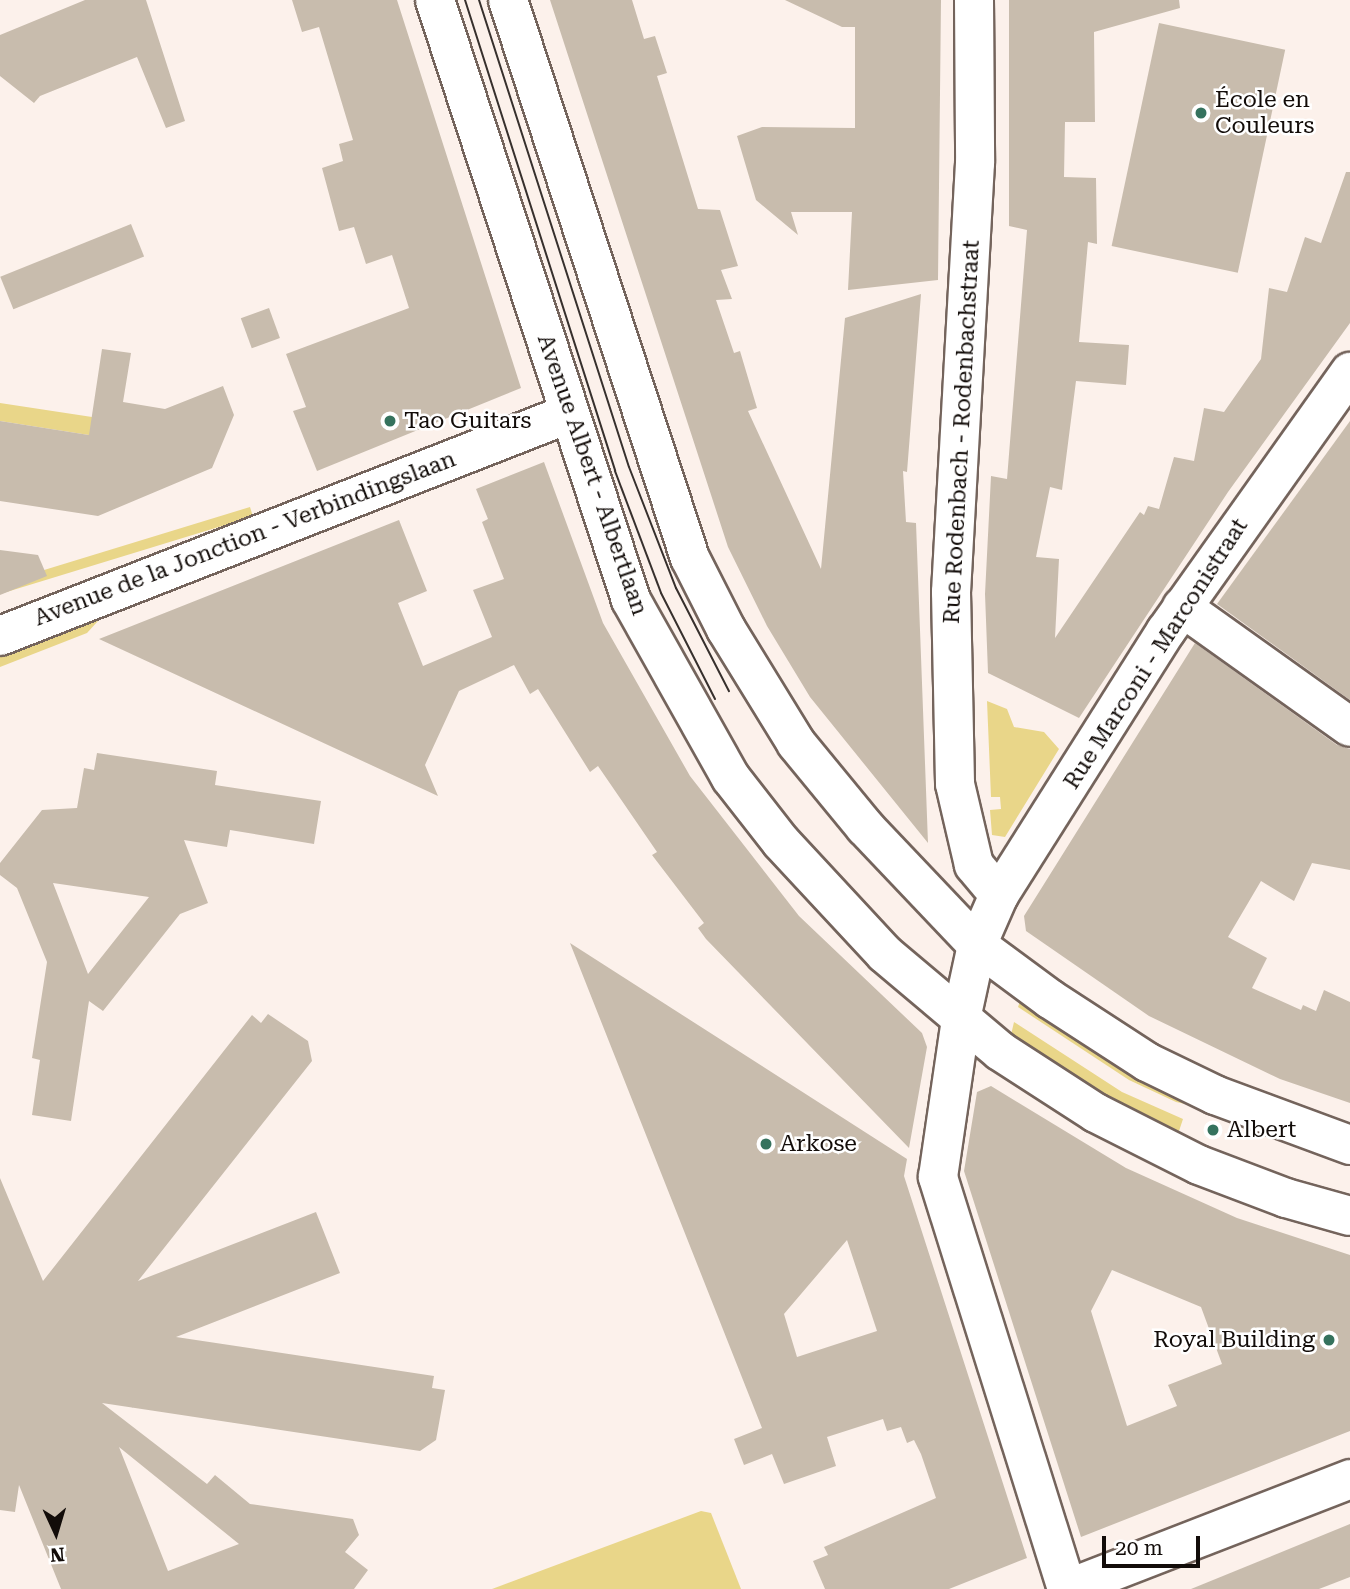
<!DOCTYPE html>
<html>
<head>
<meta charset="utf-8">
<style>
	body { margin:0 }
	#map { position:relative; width:1350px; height:1589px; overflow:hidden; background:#fcf1eb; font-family:"Roboto Serif",serif }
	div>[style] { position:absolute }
	.green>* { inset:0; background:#e9d689; transform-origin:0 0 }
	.building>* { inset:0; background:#c8bcad; transform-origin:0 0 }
	.roads { filter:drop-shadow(2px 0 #74645c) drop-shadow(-2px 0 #74645c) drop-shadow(0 2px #74645c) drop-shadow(0 -2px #74645c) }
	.minor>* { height:38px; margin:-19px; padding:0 19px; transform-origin:19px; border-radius:19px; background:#fff }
	.major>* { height:38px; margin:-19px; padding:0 19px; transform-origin:19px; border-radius:19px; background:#fff }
	.tram>* { height:2px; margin:-1px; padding:0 1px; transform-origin:1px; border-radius:1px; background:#37302d }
	.dots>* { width:19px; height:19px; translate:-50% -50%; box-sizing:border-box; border:4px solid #fff; border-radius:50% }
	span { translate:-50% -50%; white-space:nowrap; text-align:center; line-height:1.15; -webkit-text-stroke:5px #fff; paint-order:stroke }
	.poi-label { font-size:23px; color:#120c09 }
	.left { translate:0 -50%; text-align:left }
	.right { translate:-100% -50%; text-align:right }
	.street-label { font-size:23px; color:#120c09 }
	.north { position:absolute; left:21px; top:1498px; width:70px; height:70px; -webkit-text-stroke:5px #fff; paint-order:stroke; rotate:176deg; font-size:19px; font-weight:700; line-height:28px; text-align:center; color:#120c09 }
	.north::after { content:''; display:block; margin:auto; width:24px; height:32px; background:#120c09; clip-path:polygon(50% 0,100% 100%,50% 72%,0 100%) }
	.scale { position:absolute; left:1102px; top:1536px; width:98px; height:32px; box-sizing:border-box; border:4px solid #120c09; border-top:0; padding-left:9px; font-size:21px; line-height:24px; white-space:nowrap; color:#120c09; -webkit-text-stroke:5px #fff; paint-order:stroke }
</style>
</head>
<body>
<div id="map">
	<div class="green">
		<div style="clip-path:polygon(0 403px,92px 417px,108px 438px,0 421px)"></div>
		<div style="left:250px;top:507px;width:10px;height:269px;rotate:73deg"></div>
		<div style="clip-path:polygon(97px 616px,98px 621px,87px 633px,0 667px,0 655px)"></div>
		<div style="clip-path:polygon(987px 701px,1007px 709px,1014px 727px,1044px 732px,1059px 749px,1005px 837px,992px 835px,990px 810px,1001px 809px,1000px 797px,991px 797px)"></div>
		<div style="clip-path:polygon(1024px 990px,1217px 1111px,1176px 1102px,1129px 1080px,1018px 1007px)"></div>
		<div style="clip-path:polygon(1014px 1022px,1122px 1092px,1183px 1119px,1177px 1137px,1010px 1039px)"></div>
		<div style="clip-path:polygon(701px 1511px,711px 1513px,741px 1589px,492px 1589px)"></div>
	</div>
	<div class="building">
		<div style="clip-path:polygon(85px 0,146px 0,185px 121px,166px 128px,137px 57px,40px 96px,34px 103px,0 76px,0 35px)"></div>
		<div style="clip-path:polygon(292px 0,397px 0,521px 388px,317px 471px,293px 411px,306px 407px,286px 354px,409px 308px,392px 255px,366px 264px,354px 227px,339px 231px,322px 168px,343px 161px,339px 144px,353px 140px,319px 27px,302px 32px)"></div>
		<div style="clip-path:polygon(550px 0,632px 0,644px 39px,655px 36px,667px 73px,657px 76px,698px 209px,720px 210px,738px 266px,721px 270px,732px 299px,716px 300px,734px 353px,740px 351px,757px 408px,748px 411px,821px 569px,845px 318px,921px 294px,907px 472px,903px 471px,906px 522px,916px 523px,928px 843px,810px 697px,767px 626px,728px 547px)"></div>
		<div style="clip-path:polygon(785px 0,941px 0,938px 280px,848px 290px,852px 212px,791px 212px,798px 235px,756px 200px,737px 136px,762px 127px,855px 128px,855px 27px,842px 27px)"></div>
		<div style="clip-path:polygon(1009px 0,1179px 0,1180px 8px,1094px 32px,1095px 122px,1065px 122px,1064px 177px,1096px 178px,1097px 244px,1088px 242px,1079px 342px,1129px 345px,1126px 385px,1076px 381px,1062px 490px,1050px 487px,1036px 557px,1059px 559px,1055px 638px,1140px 512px,1144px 515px,1148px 506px,1159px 509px,1174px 457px,1194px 461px,1204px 408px,1224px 412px,1261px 359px,1269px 288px,1287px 292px,1305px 237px,1321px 243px,1346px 172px,1350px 172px,1350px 323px,1228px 492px,1079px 718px,988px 673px,985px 594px,991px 476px,1007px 479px,1027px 230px,1009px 226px)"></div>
		<div style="left:1159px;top:23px;width:129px;height:228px;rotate:12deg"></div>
		<div style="left:131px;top:224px;width:35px;height:141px;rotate:68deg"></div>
		<div style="left:269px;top:308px;width:32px;height:30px;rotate:70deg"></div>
		<div style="clip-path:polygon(102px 349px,131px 353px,123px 402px,165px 409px,223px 386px,234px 415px,212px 468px,98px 516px,0 501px,0 421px,89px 435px)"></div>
		<div style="clip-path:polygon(1350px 421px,1350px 700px,1217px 604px)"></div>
		<div style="clip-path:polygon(544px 462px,603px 623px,690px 776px,799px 916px,922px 1033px,927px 1047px,909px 1148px,706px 939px,698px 928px,704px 923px,652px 855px,657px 852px,598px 766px,590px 772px,538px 689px,530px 694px,514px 665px,459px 691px,425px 765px,438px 796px,99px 639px,399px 520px,427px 591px,398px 603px,423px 666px,492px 637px,473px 590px,504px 579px,482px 522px,488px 519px,476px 489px)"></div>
		<div style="clip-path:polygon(0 550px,38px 555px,47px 576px,0 595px)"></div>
		<div style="clip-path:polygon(1195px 643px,1337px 745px,1350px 749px,1350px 870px,1312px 863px,1294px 901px,1261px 881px,1228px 937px,1267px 958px,1252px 988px,1301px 1010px,1303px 1005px,1316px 1011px,1324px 990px,1350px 1002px,1350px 1103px,1280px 1079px,1149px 1016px,1026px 931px,1024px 916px)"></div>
		<div style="clip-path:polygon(evenodd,97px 753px,217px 771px,215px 785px,321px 801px,314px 844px,230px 830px,227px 847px,184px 840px,208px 903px,180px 914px,103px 1011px,89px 1001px,71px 1121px,32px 1115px,40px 1060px,32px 1058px,47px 962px,17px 888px,0 875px,0 863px,42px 810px,77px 808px,84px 768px,94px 770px,97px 753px,53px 883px,149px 897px,88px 974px,53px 883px)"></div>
		<div style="clip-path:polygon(evenodd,570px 943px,907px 1159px,904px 1176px,1027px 1558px,949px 1589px,825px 1589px,813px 1561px,828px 1555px,824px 1547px,936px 1498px,921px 1454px,914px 1440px,907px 1443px,901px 1427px,887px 1431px,883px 1419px,827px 1437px,836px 1466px,784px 1484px,772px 1454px,744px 1465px,734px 1439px,762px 1428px,570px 943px,847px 1240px,877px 1331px,797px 1357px,784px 1314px,847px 1240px)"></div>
		<div style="clip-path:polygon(evenodd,268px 1014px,308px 1041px,312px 1061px,138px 1281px,316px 1212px,340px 1273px,176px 1337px,434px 1376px,432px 1388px,445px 1390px,436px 1440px,420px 1451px,102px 1403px,207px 1484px,215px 1475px,250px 1504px,353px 1519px,359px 1535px,345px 1552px,368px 1570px,354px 1589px,61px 1589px,19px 1485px,15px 1512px,0 1510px,0 1178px,43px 1281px,252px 1015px,261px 1023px,268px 1014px,119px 1447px,239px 1544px,168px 1571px,119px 1447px)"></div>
		<div style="clip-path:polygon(evenodd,991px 1086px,1126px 1168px,1237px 1218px,1350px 1255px,1350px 1431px,1081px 1537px,964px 1171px,977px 1092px,991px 1086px,1112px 1270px,1201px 1307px,1222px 1364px,1168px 1385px,1177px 1406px,1127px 1426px,1091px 1311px,1112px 1270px)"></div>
		<div style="clip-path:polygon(1350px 1524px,1350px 1577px,1319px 1589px,1191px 1589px)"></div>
	</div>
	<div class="roads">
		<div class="minor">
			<div style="left:974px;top:0;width:163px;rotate:89.6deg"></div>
			<div style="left:975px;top:163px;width:430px;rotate:93.2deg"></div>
			<div style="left:951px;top:592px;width:192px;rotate:88.8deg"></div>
			<div style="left:955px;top:784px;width:83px;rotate:76.8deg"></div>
			<div style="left:974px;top:865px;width:39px;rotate:50deg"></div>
			<div style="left:1182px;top:607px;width:206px;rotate:35.5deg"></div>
			<div style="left:0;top:636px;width:610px;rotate:-21.35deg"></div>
			<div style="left:1067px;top:1589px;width:432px;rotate:-107.4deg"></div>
			<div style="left:938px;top:1177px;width:160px;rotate:-81.7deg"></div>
			<div style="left:961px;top:1019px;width:76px;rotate:-77.8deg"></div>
			<div style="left:977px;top:945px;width:55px;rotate:-66.3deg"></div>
			<div style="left:999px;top:895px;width:312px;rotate:-57.7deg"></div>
			<div style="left:1166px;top:631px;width:318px;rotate:-54.6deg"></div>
			<div style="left:1067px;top:1589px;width:304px;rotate:-21.2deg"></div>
		</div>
		<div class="major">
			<div style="left:435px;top:0;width:631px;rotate:71.91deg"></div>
			<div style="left:631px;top:600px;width:204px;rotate:60.7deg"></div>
			<div style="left:731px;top:778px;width:81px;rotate:52deg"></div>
			<div style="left:781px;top:842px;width:153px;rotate:47.1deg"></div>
			<div style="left:885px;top:954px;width:150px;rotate:40.1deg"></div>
			<div style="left:1000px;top:1051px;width:114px;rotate:32.9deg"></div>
			<div style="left:1096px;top:1113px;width:115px;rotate:26.8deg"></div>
			<div style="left:1199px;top:1165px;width:93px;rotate:20.8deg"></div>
			<div style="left:1286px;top:1198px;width:66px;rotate:15.7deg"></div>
			<div style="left:508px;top:0;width:587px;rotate:71.94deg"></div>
			<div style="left:690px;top:558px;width:80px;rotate:63.1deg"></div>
			<div style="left:726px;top:629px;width:134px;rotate:58.4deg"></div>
			<div style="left:796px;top:743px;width:109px;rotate:50.6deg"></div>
			<div style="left:865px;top:827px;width:163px;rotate:46.5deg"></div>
			<div style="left:977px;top:945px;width:91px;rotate:36.5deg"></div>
			<div style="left:1050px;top:999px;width:116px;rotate:33deg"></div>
			<div style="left:1147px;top:1062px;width:76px;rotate:25.9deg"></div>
			<div style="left:1215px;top:1095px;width:144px;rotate:20.3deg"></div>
		</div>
	</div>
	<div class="tram">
		<div style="left:465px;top:0;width:494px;rotate:72.3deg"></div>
		<div style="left:615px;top:471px;width:130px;rotate:69.3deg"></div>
		<div style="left:661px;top:593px;width:119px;rotate:63deg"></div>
		<div style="left:479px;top:0;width:490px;rotate:72.2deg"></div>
		<div style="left:629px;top:467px;width:130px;rotate:68.8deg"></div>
		<div style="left:676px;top:588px;width:116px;rotate:62.8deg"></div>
	</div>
	<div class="dots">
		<div style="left:1201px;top:113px;background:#35725d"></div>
		<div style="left:390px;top:421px;background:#35725d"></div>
		<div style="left:1213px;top:1130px;background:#35725d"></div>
		<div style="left:766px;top:1144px;background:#35725d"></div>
		<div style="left:1329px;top:1340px;background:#35725d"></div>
	</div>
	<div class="poi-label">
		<span class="left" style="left:1215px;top:113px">École en<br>Couleurs</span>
		<span class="left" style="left:404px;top:421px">Tao Guitars</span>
		<span class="left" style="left:1227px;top:1130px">Albert</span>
		<span class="left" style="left:780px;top:1144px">Arkose</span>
		<span class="right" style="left:1315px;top:1340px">Royal Building</span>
	</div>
	<div class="street-label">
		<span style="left:962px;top:432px;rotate:-87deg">Rue Rodenbach - Rodenbachstraat</span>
		<span style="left:592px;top:475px;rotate:71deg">Avenue Albert - Albertlaan</span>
		<span style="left:245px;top:539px;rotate:-21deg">Avenue de la Jonction - Verbindingslaan</span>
		<span style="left:1156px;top:654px;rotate:-57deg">Rue Marconi - Marconistraat</span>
	</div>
	<div class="north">N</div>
	<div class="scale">20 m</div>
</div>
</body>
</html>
